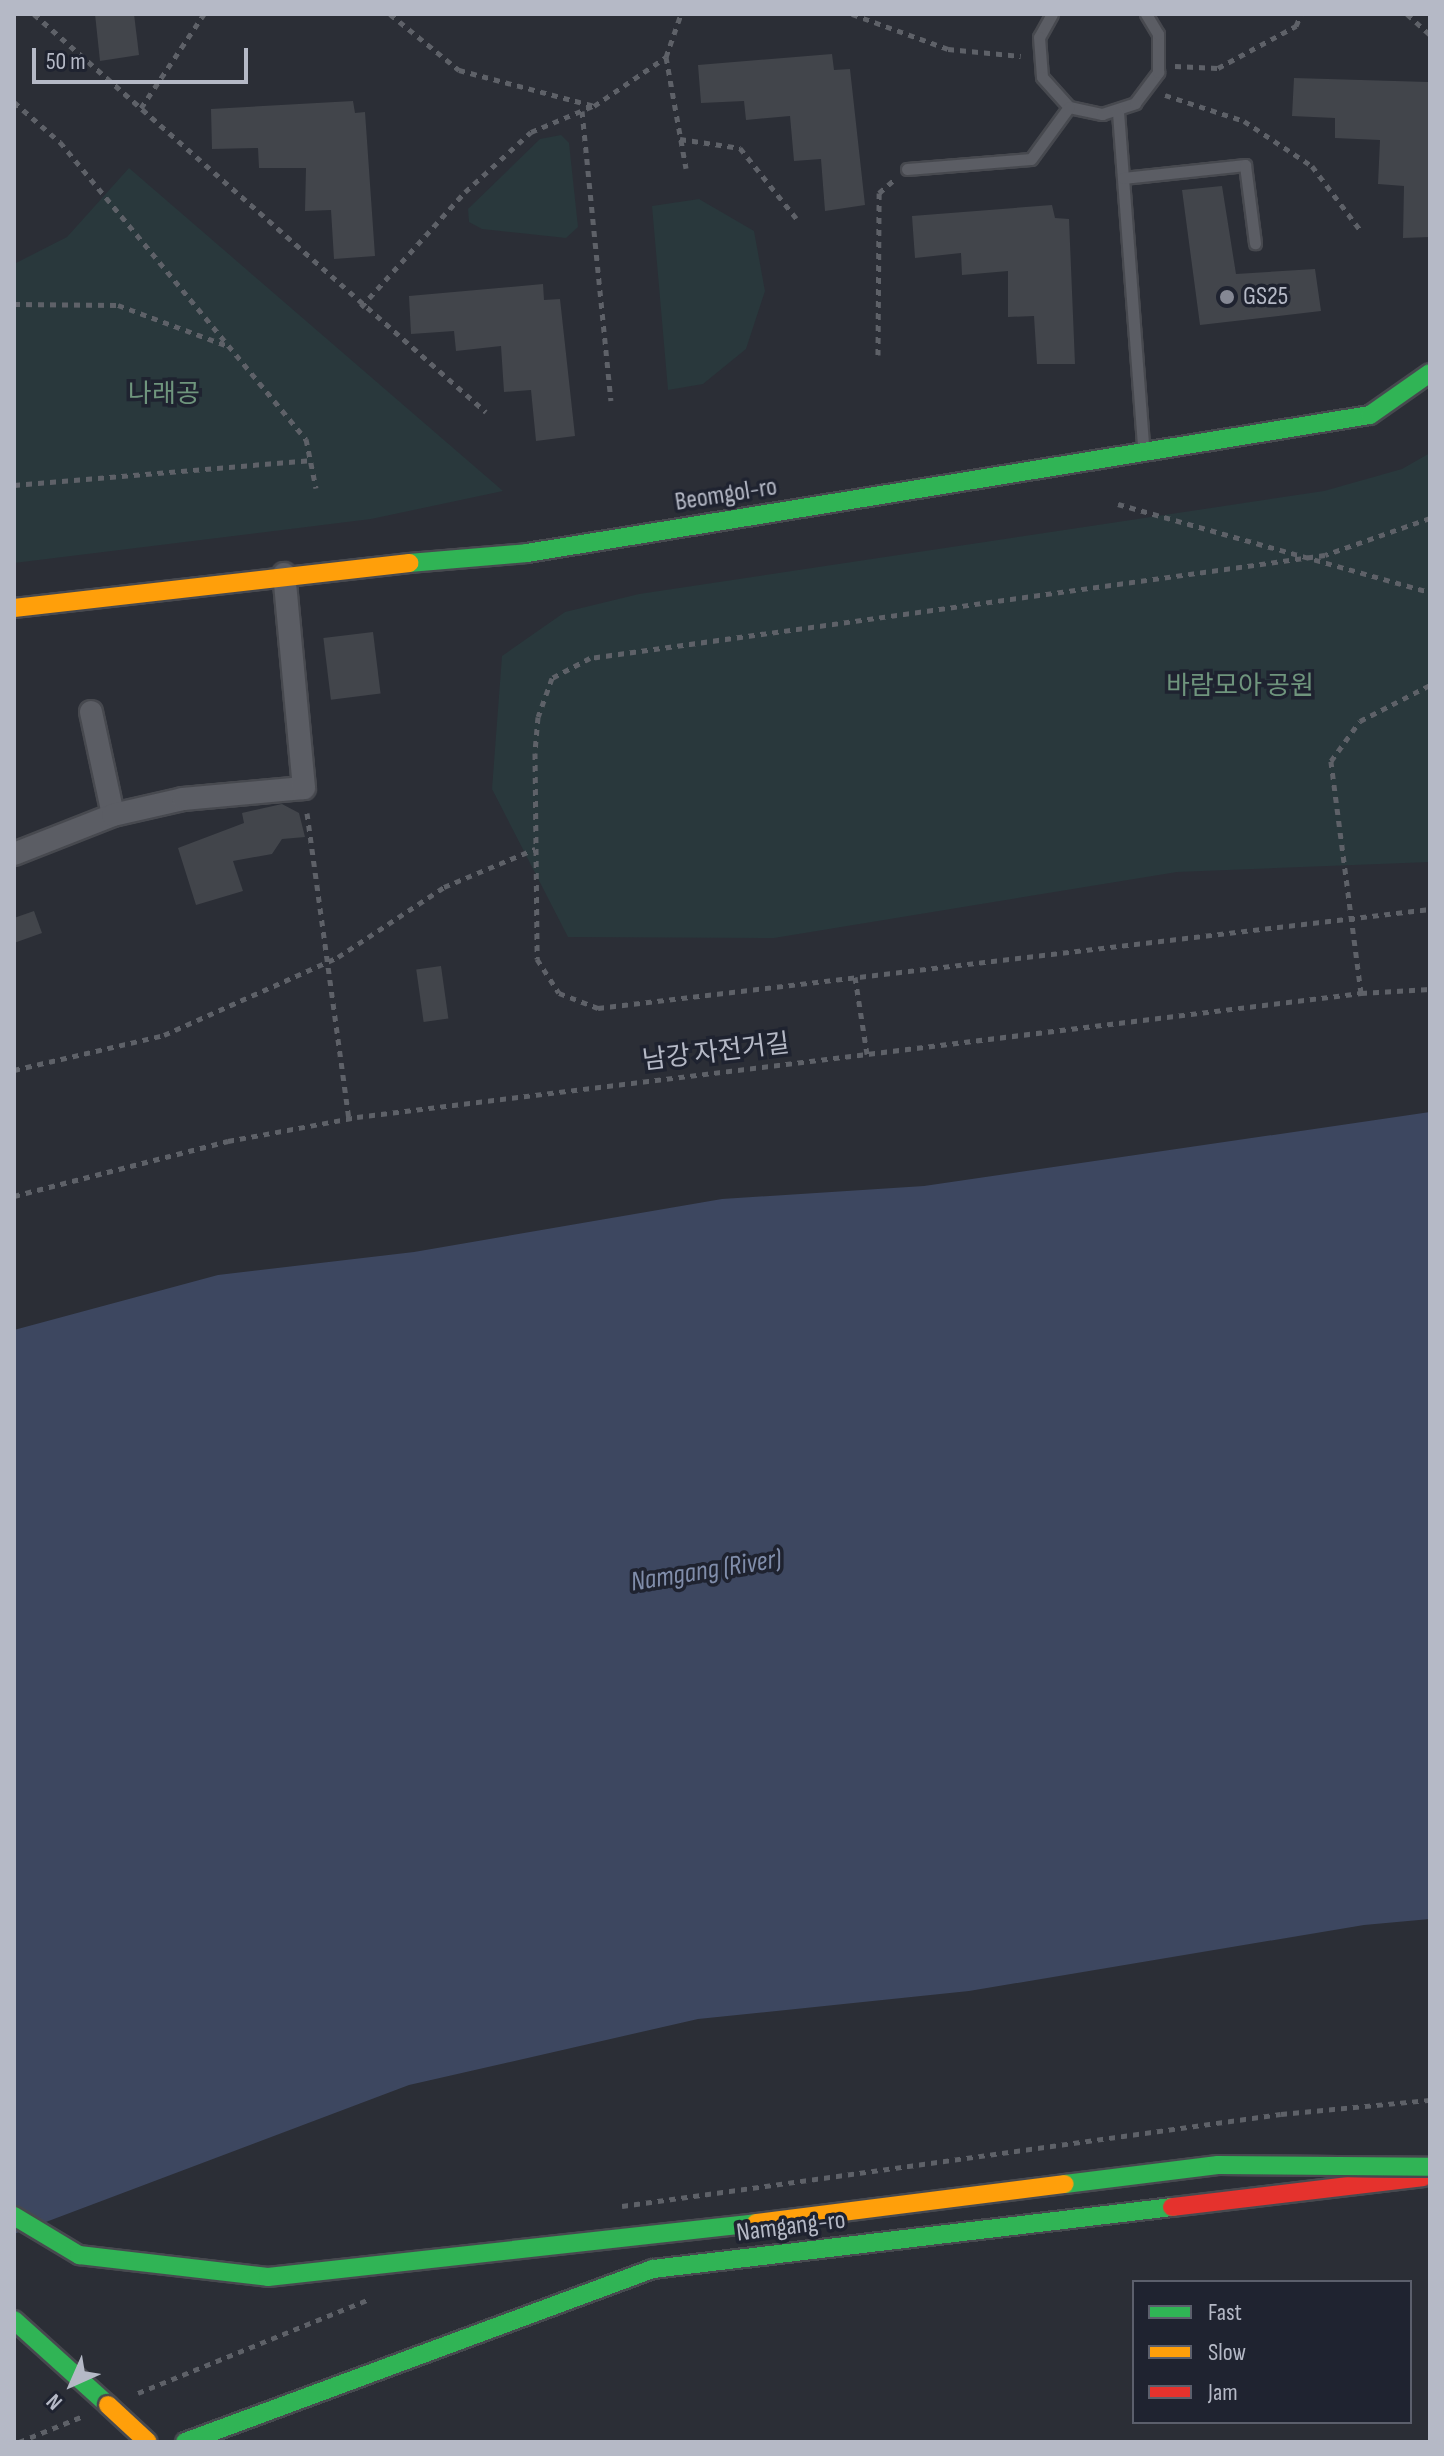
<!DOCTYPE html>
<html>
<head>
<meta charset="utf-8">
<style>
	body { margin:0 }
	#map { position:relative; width:1444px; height:2456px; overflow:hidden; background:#2b2e36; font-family:"Sofia Sans Condensed","Noto Sans KR",sans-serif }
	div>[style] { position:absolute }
	.green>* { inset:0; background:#29383c }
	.water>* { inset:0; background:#3d4760 }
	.building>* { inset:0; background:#42454b; transform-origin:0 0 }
	.path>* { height:5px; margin-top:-2.5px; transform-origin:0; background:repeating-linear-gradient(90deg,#5e6168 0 6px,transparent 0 12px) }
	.roads { filter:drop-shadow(2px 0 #47494f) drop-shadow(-2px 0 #47494f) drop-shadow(0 2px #47494f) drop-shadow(0 -2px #47494f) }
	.lane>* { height:11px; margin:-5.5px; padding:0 5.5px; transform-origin:5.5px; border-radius:5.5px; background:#5b5d64 }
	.street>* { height:22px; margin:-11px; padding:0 11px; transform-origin:11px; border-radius:11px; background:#5b5d64 }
	.fast>* { height:18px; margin:-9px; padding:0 9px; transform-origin:9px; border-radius:9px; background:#30b455 }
	.slow>* { height:18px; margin:-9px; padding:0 9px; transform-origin:9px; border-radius:9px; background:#ff9f0a }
	.jam>* { height:18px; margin:-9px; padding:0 9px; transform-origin:9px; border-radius:9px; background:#e5322d }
	.bridges { filter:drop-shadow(2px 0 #47494f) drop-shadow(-2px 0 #47494f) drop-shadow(0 2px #47494f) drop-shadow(0 -2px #47494f) }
	.fast-bridge>* { height:18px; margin:-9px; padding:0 9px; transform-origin:9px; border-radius:9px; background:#30b455 }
	.slow-bridge>* { height:18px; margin:-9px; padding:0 9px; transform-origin:9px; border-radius:9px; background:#ff9f0a }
	.dots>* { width:22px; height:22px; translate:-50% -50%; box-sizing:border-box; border:4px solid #1f2330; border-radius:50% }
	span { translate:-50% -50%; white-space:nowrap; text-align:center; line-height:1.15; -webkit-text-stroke:7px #1f2330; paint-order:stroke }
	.poi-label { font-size:26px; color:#b5b9c6 }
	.left { translate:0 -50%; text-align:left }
	.park-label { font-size:26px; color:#6f957d }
	.street-label { font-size:26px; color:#b5b9c6 }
	.water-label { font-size:28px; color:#808daa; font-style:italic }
	.frame { position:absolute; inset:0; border:16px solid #b5b9c6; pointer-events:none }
	.legend { position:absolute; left:1132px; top:2280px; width:280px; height:144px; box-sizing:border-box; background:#1f2330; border:2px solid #5b5f6c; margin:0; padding:10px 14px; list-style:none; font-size:24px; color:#b5b9c6 }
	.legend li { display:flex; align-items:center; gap:16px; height:40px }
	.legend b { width:40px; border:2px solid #5b5f6c }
	.north { position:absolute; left:32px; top:2344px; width:80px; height:80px; -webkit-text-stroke:6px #1f2330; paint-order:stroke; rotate:225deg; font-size:22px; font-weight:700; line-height:32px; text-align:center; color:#b5b9c6 }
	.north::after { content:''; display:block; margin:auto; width:28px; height:36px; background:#b5b9c6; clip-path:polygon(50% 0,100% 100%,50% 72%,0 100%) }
	.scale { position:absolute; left:32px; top:48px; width:216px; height:36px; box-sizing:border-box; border:4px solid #b5b9c6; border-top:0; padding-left:10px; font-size:24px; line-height:28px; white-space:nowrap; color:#b5b9c6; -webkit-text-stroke:6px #1f2330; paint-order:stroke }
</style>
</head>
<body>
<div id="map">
	<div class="green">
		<div style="clip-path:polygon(561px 135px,569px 143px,578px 227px,566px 238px,482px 229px,469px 222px,468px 209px,540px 139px)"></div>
		<div style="clip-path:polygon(129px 168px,503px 491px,371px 519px,14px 563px,14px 264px,67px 237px)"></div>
		<div style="clip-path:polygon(699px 199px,754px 231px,765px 291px,746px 349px,703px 384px,668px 390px,652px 206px)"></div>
		<div style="clip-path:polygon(1430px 453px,1430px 862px,1177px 872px,774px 938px,568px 937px,492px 789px,502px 656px,565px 612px,639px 594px,1324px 491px,1402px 469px)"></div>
	</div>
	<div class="water">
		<div style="clip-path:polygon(1430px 1112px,1430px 1919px,1364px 1925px,969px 1991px,698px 2019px,409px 2085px,14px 2234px,14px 1330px,218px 1275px,414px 1252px,722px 1199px,924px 1186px)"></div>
	</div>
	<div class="building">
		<div style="clip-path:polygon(95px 14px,134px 14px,139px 55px,100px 61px)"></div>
		<div style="clip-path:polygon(832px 54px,834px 70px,850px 69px,865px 205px,825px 211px,821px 159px,794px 161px,790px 116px,746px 120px,744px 101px,701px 103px,698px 65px)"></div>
		<div style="clip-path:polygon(1294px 78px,1428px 82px,1430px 237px,1403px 238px,1404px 186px,1378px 184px,1380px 140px,1335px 138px,1335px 118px,1292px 116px)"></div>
		<div style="clip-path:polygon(353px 101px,355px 113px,365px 112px,375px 256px,334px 259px,331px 210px,305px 211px,306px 168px,259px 168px,258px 148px,212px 149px,211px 109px)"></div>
		<div style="clip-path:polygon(1222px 186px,1236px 274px,1315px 269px,1321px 311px,1200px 325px,1182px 190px)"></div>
		<div style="clip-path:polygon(1052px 205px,1055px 218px,1069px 219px,1075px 364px,1037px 364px,1034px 316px,1008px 317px,1008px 271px,962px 275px,961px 253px,915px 258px,912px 216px)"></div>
		<div style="clip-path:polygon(543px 284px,544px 300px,560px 299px,575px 436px,536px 441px,531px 390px,504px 392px,501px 346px,456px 351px,454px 331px,411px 334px,409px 296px)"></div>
		<div style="left:373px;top:632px;width:62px;height:50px;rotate:83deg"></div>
		<div style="clip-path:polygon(282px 804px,299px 813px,305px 837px,282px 839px,272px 854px,233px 861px,243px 891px,196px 905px,178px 848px,244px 823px,242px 813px)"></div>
		<div style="clip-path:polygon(34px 911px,42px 933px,14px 943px,14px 918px)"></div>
		<div style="left:441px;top:966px;width:53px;height:25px;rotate:82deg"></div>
	</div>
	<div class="path">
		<div style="left:34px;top:14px;width:602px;rotate:41.36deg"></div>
		<div style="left:390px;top:14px;width:89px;rotate:39.1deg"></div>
		<div style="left:459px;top:70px;width:140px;rotate:14.9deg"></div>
		<div style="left:594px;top:106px;width:87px;rotate:-34.2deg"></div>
		<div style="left:666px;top:57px;width:46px;rotate:-70.8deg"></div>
		<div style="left:852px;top:14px;width:102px;rotate:20deg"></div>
		<div style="left:948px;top:49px;width:73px;rotate:5.5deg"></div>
		<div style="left:1407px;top:14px;width:31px;rotate:42deg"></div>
		<div style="left:666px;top:57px;width:113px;rotate:79.8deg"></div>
		<div style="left:1175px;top:66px;width:43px;rotate:2.7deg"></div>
		<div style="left:1218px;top:68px;width:89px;rotate:-28.3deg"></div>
		<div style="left:1296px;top:26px;width:13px;rotate:-67deg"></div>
		<div style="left:1165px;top:95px;width:83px;rotate:18.2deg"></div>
		<div style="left:1244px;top:121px;width:82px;rotate:33.5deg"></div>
		<div style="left:1312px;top:166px;width:81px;rotate:53deg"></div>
		<div style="left:14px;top:102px;width:61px;rotate:41deg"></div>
		<div style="left:60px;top:142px;width:386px;rotate:50.4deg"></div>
		<div style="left:306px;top:439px;width:50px;rotate:78.5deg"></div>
		<div style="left:141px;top:108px;width:113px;rotate:-56.2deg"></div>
		<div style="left:582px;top:111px;width:291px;rotate:84.3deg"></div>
		<div style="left:680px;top:139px;width:61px;rotate:8.5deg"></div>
		<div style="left:740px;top:148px;width:90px;rotate:51.3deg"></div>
		<div style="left:14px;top:304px;width:104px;rotate:0.6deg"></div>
		<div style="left:118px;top:305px;width:117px;rotate:20.4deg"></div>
		<div style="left:361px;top:307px;width:155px;rotate:-47.9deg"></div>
		<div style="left:465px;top:192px;width:89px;rotate:-42.3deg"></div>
		<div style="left:531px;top:132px;width:67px;rotate:-22.8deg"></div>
		<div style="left:878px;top:355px;width:162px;rotate:-89.6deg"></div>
		<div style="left:879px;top:193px;width:21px;rotate:-41deg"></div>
		<div style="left:14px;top:485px;width:297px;rotate:-4.8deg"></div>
		<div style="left:1118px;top:504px;width:324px;rotate:15.8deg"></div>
		<div style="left:1430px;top:518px;width:111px;rotate:160.6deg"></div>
		<div style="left:1325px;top:555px;width:742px;rotate:172.02deg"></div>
		<div style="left:590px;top:658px;width:43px;rotate:152.2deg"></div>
		<div style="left:552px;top:678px;width:41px;rotate:109.7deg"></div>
		<div style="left:538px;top:717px;width:36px;rotate:95deg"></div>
		<div style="left:535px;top:753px;width:206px;rotate:89.4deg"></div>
		<div style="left:537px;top:959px;width:40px;rotate:57.1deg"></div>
		<div style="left:559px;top:993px;width:42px;rotate:21deg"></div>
		<div style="left:598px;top:1008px;width:838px;rotate:-6.79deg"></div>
		<div style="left:307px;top:813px;width:309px;rotate:82.2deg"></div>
		<div style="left:855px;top:977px;width:78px;rotate:81.1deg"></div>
		<div style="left:1361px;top:993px;width:234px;rotate:-97.4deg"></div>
		<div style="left:1331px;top:761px;width:49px;rotate:-54.1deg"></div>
		<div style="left:1360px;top:721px;width:79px;rotate:-27.2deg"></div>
		<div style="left:14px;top:1070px;width:154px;rotate:-13.1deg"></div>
		<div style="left:164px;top:1035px;width:191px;rotate:-24.1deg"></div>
		<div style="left:338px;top:957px;width:127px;rotate:-33.4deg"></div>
		<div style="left:444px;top:887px;width:99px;rotate:-22.7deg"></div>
		<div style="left:14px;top:1196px;width:221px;rotate:-14.4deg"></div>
		<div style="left:228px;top:1141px;width:131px;rotate:-10.5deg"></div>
		<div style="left:357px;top:1117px;width:1012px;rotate:-7.04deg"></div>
		<div style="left:1361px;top:993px;width:69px;rotate:-3.3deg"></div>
		<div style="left:622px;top:2206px;width:665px;rotate:-7.95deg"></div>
		<div style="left:1281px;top:2114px;width:150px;rotate:-5.4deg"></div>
		<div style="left:138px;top:2393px;width:250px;rotate:-22.1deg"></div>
		<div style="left:19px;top:2442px;width:67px;rotate:-22deg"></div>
	</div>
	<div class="roads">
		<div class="lane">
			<div style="left:1052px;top:14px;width:26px;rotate:119deg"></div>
			<div style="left:1039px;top:37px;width:40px;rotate:85.7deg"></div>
			<div style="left:1042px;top:77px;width:40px;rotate:48deg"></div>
			<div style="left:1069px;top:107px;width:34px;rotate:12deg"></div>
			<div style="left:1102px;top:114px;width:35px;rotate:-18deg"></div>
			<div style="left:1135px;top:103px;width:39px;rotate:-53deg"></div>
			<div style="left:1158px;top:72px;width:38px;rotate:-90deg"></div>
			<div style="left:1158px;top:34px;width:23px;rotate:-121deg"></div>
			<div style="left:1118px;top:112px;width:343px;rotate:85.7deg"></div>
			<div style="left:907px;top:169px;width:124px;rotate:-4.6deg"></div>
			<div style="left:1031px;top:159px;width:64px;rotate:-53.8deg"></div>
			<div style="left:1123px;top:178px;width:123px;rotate:-6.1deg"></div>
			<div style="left:1245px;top:165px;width:79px;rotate:82.7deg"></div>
		</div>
		<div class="street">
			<div style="left:91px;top:712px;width:105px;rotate:77.9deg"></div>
			<div style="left:14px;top:854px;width:106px;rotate:-21.5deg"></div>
			<div style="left:113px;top:815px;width:72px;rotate:-12.9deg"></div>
			<div style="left:183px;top:799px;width:121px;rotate:-5.2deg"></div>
			<div style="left:304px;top:788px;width:215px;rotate:-95.3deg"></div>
		</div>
		<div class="fast">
			<div style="left:409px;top:563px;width:118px;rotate:-4.8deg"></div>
			<div style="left:527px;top:553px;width:854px;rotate:-9.3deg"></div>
			<div style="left:1370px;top:415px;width:73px;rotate:-35deg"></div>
			<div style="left:14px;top:2320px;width:127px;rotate:42.1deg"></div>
			<div style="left:185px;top:2442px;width:499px;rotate:-20.3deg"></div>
			<div style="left:653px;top:2269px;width:523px;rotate:-6.81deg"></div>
		</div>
		<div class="slow">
			<div style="left:14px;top:608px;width:398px;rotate:-6.5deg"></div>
		</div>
		<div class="jam">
			<div style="left:1172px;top:2207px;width:253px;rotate:-6.8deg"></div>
		</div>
	</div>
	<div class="bridges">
		<div class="fast-bridge">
			<div style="left:1065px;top:2184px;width:154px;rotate:-7.1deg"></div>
			<div style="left:1218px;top:2165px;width:212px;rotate:0.5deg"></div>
			<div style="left:14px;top:2216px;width:76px;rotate:31deg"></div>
			<div style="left:79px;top:2255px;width:190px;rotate:6.6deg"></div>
			<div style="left:268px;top:2277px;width:491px;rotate:-6.3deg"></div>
		</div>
		<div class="slow-bridge">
			<div style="left:756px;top:2223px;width:311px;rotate:-7.2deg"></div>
			<div style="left:108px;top:2405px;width:54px;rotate:42.8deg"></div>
		</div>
	</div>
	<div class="dots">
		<div style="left:1227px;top:297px;background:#858894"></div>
	</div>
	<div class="poi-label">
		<span class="left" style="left:1243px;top:297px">GS25</span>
	</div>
	<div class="park-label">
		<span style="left:164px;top:395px">나래공</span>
		<span style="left:1240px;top:687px">바람모아 공원</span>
	</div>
	<div class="street-label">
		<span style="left:726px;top:495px;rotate:-9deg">Beomgol-ro</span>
		<span style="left:716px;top:1053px;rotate:-7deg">남강 자전거길</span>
		<span style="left:791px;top:2227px;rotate:-7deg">Namgang-ro</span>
	</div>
	<div class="water-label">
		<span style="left:706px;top:1571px;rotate:-9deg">Namgang (River)</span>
	</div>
	<div class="frame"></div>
	<ul class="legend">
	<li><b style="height:10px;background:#30b455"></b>Fast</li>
	<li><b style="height:10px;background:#ff9f0a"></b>Slow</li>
	<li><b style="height:10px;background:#e5322d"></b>Jam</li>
	</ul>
	<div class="north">N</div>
	<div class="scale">50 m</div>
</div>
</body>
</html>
